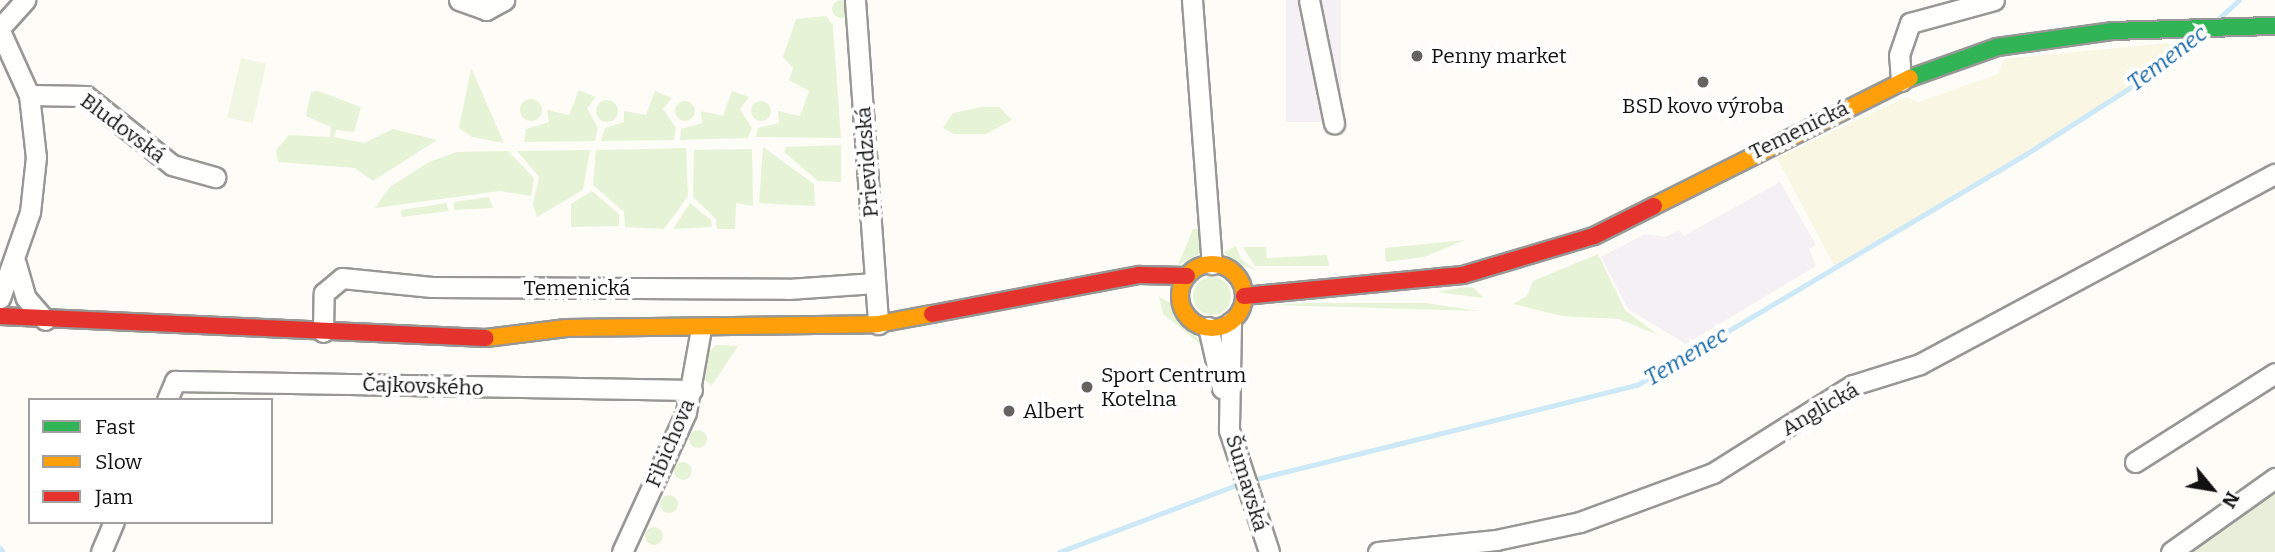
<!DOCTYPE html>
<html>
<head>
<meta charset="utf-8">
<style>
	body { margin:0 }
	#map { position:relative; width:2275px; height:552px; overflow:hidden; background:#fdfcf7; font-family:Bitter,serif }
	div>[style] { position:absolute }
	.industrial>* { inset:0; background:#f5f0f3; transform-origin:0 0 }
	.farmland>* { inset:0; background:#f9f7e4 }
	.green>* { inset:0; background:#e7f3d7 }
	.round { border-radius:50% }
	.cemetery>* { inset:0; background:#e9eedb }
	.pitch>* { inset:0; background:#f0f6e1; transform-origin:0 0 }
	.stream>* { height:5px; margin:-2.5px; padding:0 2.5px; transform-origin:2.5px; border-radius:2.5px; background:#cde8f7 }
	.roads { filter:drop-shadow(2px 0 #979795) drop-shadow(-2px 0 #979795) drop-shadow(0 2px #979795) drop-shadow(0 -2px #979795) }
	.street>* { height:19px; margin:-9.5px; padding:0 9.5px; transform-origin:9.5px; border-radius:9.5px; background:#fffffe }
	.fast>* { height:16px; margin:-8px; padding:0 8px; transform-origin:8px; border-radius:8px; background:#30b455 }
	.slow>* { height:16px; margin:-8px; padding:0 8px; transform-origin:8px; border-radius:8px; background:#ff9f0a }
	.slow>.ring { margin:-8px; padding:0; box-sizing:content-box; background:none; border:16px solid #ff9f0a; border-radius:50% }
	.jam>* { height:16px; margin:-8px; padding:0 8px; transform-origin:8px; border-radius:8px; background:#e5322d }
	.dots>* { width:19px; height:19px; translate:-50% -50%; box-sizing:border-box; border:4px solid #fff; border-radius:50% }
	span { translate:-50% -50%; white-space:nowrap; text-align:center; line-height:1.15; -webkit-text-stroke:7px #fff; paint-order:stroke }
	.poi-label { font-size:21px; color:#111 }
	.left { translate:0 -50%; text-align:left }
	.street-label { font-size:21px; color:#111 }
	.water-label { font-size:23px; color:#1768a6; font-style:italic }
	.legend { position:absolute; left:28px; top:398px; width:245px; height:126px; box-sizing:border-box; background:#fff; border:2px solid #a0a0a0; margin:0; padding:9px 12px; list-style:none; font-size:21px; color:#111 }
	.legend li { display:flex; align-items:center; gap:14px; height:35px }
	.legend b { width:35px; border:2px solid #a0a0a0 }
	.north { position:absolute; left:2177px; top:454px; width:70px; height:70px; -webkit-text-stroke:5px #fff; paint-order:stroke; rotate:120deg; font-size:19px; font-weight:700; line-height:28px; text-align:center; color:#111 }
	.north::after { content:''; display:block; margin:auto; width:24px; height:32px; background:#111; clip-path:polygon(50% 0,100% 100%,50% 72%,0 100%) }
</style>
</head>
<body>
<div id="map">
	<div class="industrial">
		<div style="left:1286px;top:0;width:55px;height:122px"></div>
		<div style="clip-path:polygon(1780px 182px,1816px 245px,1809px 249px,1816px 266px,1686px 344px,1628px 309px,1601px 257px,1645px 234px,1665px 237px,1679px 230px,1684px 236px)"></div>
	</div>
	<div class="farmland">
		<div style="clip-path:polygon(2197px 40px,2168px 67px,1836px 269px,1777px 158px,1906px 97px,1919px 102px,1998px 74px,2004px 59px)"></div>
	</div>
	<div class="green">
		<div class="round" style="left:832px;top:0;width:18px;height:18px"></div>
		<div style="clip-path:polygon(826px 16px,833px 25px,841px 138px,756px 137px,758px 128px,779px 123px,778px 111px,800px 116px,809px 91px,789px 80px,793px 68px,783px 57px,796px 19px)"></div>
		<div style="clip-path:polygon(471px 69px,472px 70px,504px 143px,472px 137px,459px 128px)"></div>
		<div style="clip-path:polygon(579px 90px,596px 97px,587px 108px,598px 128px,595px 141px,524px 142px,526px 129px,549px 122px,547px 110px,569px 115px)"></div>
		<div style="clip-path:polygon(318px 91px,361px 107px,354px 132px,336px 130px,334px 137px,364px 143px,393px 129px,437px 140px,373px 181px,355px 168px,278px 162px,276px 150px,289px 135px,330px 137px,331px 127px,306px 116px,311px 92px)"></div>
		<div style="clip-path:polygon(655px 91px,672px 98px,663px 109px,676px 128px,674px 140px,601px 141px,605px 128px,624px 122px,624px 111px,646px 115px)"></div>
		<div style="clip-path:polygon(732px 91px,749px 97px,740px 109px,752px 128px,748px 138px,680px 140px,681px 129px,702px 123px,701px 111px,723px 116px)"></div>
		<div class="round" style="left:520px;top:99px;width:22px;height:22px"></div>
		<div class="round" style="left:596px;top:100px;width:22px;height:22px"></div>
		<div class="round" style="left:751px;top:101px;width:20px;height:20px"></div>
		<div class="round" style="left:675px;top:101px;width:20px;height:20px"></div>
		<div style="clip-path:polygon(982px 107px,999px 107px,1012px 120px,986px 134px,954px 134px,943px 128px,953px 113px)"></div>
		<div style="clip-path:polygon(841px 145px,841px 182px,818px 181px,784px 152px,786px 147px)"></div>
		<div style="clip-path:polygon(763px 147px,814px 184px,815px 206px,759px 203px)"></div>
		<div style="clip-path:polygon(686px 148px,688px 196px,664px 229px,625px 227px,624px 212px,593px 185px,596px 150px)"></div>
		<div style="clip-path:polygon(752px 149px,753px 206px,736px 203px,735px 229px,717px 229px,716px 219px,693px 197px,694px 150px)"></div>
		<div style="clip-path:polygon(590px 150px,583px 190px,537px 217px,533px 204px,539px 177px,517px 151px)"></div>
		<div style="clip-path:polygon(508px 151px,534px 178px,531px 196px,500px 191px,375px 208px,390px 187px,429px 162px,457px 152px)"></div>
		<div style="clip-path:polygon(592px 191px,619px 214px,619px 226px,571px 227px,571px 204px)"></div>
		<div style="clip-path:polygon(489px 197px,493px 208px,454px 210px,454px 202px)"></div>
		<div style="clip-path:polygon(446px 203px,449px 211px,402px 217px,401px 210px)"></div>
		<div style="clip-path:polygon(690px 203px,711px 220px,712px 227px,673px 229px)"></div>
		<div style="clip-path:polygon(1193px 229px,1204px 229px,1203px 252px,1178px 265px)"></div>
		<div style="clip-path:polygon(1465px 240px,1424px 257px,1386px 262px,1385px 248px)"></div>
		<div style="clip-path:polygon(1236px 246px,1241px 259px,1257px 271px,1229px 259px,1224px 252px)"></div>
		<div style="clip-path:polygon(1243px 247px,1266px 247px,1267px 258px,1327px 255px,1329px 266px,1255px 266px)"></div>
		<div style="clip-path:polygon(1598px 254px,1625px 310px,1658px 335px,1619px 319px,1561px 316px,1513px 304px,1527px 296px,1533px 281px)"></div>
		<div class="round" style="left:1193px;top:277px;width:38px;height:38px"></div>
		<div style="clip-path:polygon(1474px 288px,1483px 298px,1437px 292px,1465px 287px)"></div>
		<div style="clip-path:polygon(1159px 297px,1170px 303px,1205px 348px,1163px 314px)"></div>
		<div style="clip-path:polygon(1426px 303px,1479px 311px,1272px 305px,1307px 303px)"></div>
		<div style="clip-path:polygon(716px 345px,738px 346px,712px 385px,703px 379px,701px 361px)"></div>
		<div class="round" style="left:689px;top:430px;width:18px;height:18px"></div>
		<div class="round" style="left:674px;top:462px;width:18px;height:18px"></div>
		<div class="round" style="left:660px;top:495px;width:18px;height:18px"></div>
		<div class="round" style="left:645px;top:527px;width:18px;height:18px"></div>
	</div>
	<div class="cemetery">
		<div style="clip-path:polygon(2275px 487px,2275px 552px,2185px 552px)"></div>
	</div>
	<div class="pitch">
		<div style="left:241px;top:58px;width:26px;height:61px;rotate:13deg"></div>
	</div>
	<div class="stream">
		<div style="left:2218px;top:19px;width:28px;rotate:-42deg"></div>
		<div style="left:1252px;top:480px;width:397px;rotate:-13.9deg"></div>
		<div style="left:1637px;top:385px;width:452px;rotate:-30.7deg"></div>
		<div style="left:2026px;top:154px;width:169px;rotate:-32.5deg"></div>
		<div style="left:2169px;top:63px;width:39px;rotate:-42deg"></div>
		<div style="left:0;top:548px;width:5px;rotate:53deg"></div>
		<div style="left:1059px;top:552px;width:196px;rotate:-20.7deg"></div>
	</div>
	<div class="roads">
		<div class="street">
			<div style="left:459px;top:0;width:29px;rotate:20deg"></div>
			<div style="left:486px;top:10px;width:21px;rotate:-29deg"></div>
			<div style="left:855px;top:0;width:325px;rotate:85.9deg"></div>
			<div style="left:1192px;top:0;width:265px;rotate:85.7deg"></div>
			<div style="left:1309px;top:0;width:126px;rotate:78.5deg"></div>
			<div style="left:0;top:28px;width:38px;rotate:-48deg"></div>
			<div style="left:0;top:31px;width:70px;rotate:65.6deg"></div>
			<div style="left:29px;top:95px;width:62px;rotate:83.6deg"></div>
			<div style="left:36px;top:157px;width:55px;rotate:96.2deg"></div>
			<div style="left:30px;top:212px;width:91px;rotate:109.2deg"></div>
			<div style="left:1901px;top:81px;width:26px;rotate:-94deg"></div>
			<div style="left:1899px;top:55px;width:34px;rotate:-71deg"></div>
			<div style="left:1910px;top:23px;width:87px;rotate:-15.3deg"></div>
			<div style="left:29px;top:95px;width:57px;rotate:1deg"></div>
			<div style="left:86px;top:96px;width:110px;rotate:38.7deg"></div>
			<div style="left:172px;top:165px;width:45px;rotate:15.6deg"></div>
			<div style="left:16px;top:264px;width:35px;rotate:74deg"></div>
			<div style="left:26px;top:298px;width:29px;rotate:49deg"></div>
			<div style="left:1231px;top:322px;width:108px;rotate:91.1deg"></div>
			<div style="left:1229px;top:430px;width:128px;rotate:71.8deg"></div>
			<div style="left:1208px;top:327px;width:63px;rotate:77.1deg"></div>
			<div style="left:323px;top:332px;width:39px;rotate:-89deg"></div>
			<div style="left:324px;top:293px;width:23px;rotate:-40deg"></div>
			<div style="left:342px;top:278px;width:90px;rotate:5.7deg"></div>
			<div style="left:432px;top:287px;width:356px;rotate:0.3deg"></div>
			<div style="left:788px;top:289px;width:87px;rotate:-3.9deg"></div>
			<div style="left:167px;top:400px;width:21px;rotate:-67deg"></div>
			<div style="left:175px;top:381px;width:517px;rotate:1deg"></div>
			<div style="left:2135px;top:462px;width:166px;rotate:-32.4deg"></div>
			<div style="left:101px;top:552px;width:33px;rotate:-67deg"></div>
			<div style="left:622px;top:552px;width:154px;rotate:-65.4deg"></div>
			<div style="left:686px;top:412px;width:84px;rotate:-79.8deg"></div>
			<div style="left:1378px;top:552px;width:119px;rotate:-5.8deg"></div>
			<div style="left:1496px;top:540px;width:86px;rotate:-12.1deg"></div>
			<div style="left:1580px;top:522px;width:142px;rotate:-20.2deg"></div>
			<div style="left:1713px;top:473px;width:165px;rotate:-32.2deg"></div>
			<div style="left:1853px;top:385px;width:70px;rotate:-17.4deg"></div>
			<div style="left:1920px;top:364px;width:403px;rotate:-28.2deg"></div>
			<div style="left:2171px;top:552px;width:128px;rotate:-35.4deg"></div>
		</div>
		<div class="fast">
			<div style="left:1910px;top:78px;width:92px;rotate:-19.6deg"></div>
			<div style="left:1997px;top:47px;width:116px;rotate:-7.9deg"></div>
			<div style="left:2112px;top:31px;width:163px;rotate:-1.8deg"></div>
		</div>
		<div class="slow">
			<div style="left:1654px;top:206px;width:286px;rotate:-26.6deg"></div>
			<div class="ring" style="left:1180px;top:264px;width:48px;height:48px"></div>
			<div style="left:486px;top:338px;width:81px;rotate:-7.1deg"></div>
			<div style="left:566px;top:328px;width:312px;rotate:-0.7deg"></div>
			<div style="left:878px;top:324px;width:55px;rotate:-10.5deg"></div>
		</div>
		<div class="jam">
			<div style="left:1244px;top:296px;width:220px;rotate:-5.5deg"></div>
			<div style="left:1463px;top:275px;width:137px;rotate:-16.6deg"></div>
			<div style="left:1594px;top:236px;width:67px;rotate:-26.6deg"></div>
			<div style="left:932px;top:314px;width:211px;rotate:-10.7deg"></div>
			<div style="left:1139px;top:275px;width:48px;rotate:1.2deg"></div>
			<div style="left:0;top:316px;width:486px;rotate:2.6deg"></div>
		</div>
	</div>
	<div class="dots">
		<div style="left:1417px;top:56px;background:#646362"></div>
		<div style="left:1703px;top:82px;background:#646362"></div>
		<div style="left:1087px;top:387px;background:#646362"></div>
		<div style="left:1009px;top:411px;background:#646362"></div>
	</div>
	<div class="poi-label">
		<span class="left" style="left:1431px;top:56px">Penny market</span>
		<span style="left:1703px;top:106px">BSD kovo výroba</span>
		<span class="left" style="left:1101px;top:387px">Sport Centrum<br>Kotelna</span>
		<span class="left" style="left:1023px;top:411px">Albert</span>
	</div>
	<div class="street-label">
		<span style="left:123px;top:128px;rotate:37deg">Bludovská</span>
		<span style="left:1799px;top:130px;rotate:-26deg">Temenická</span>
		<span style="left:867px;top:162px;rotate:-94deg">Prievidzská</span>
		<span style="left:577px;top:288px">Temenická</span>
		<span style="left:423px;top:386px;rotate:2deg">Čajkovského</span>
		<span style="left:1820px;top:409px;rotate:-30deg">Anglická</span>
		<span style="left:670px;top:443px;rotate:-67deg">Fibichova</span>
		<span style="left:1247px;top:483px;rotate:73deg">Šumavská</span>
	</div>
	<div class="water-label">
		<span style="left:2167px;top:58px;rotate:-37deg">Temenec</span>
		<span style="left:1686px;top:356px;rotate:-31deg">Temenec</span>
	</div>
	<ul class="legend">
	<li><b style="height:9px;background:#30b455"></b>Fast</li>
	<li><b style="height:9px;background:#ff9f0a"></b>Slow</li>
	<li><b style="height:9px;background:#e5322d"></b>Jam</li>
	</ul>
	<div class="north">N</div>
</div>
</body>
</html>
